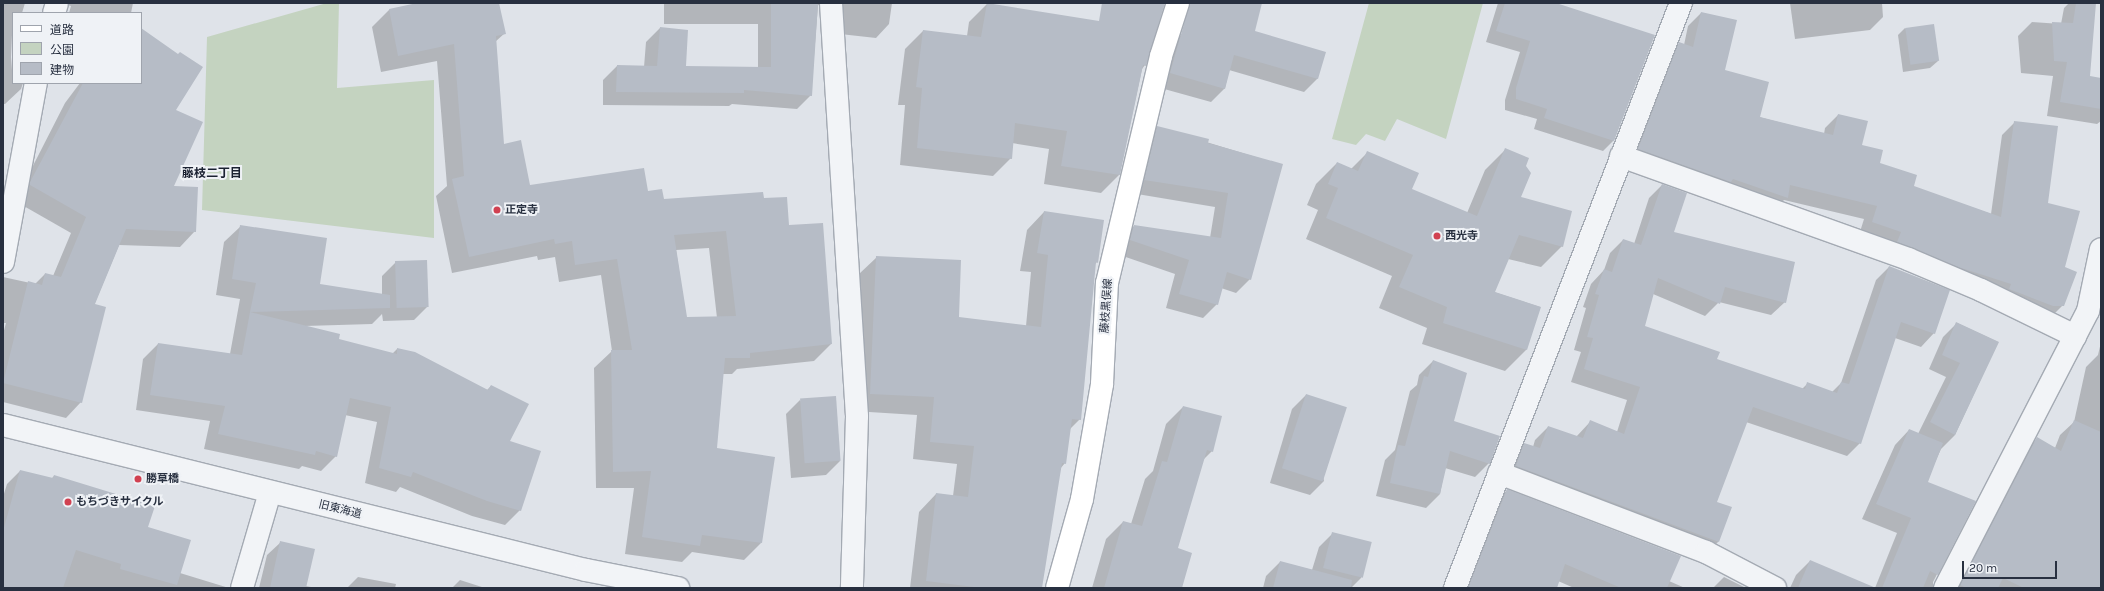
<!DOCTYPE html>
<html>
<head>
<meta charset="utf-8">
<style>
	body { margin:0 }
	#map { position:relative; width:2104px; height:591px; overflow:hidden; background:#dfe3e9; font-family:Karla,"Noto Sans JP",sans-serif }
	div>[style] { position:absolute }
	.green>* { inset:0; background:#c4d3c0 }
	.shadow>* { inset:0; background:#0003 }
	.building>* { inset:0; background:#b6bcc6; transform-origin:0 0 }
	.roads { filter:drop-shadow(1px 0 #a4aab3) drop-shadow(-1px 0 #a4aab3) drop-shadow(0 1px #a4aab3) drop-shadow(0 -1px #a4aab3) }
	.minor>* { height:22px; margin:-11px; padding:0 11px; transform-origin:11px; border-radius:11px; background:#f2f4f7 }
	.major>* { height:22px; margin:-11px; padding:0 11px; transform-origin:11px; border-radius:11px; background:#fff }
	.dots>* { width:11px; height:11px; translate:-50% -50%; box-sizing:border-box; border:2px solid #eff2f6; border-radius:50% }
	span { translate:-50% -50%; white-space:nowrap; text-align:center; line-height:1.15; -webkit-text-stroke:4px #eff2f6; paint-order:stroke }
	.poi-label { font-size:11px; color:#283040; font-weight:700 }
	.left { translate:0 -50%; text-align:left }
	.street-label { font-size:11px; color:#283040 }
	.neighbourhood-label { font-size:12px; color:#1a2131; font-weight:700 }
	.frame { position:absolute; inset:0; border:4px solid #283040; pointer-events:none }
	.legend { position:absolute; left:12px; top:12px; width:130px; height:72px; box-sizing:border-box; background:#eff2f6; border:1px solid #9fa4ad; margin:0; padding:5px 7px; list-style:none; font-size:12px; color:#283040 }
	.legend li { display:flex; align-items:center; gap:8px; height:20px }
	.legend b { width:20px; border:1px solid #9fa4ad }
	.scale { position:absolute; left:1962px; top:561px; width:95px; height:18px; box-sizing:border-box; border:2px solid #283040; border-top:0; padding-left:5px; font-size:12px; line-height:14px; white-space:nowrap; color:#283040; -webkit-text-stroke:3px #eff2f6; paint-order:stroke }
</style>
</head>
<body>
<div id="map">
	<div class="green">
		<div style="clip-path:polygon(327px 3px,339px 3px,337px 88px,434px 80px,434px 238px,202px 210px,207px 37px)"></div>
		<div style="clip-path:polygon(1369px 3px,1483px 3px,1446px 139px,1397px 119px,1385px 141px,1366px 134px,1356px 145px,1332px 139px)"></div>
	</div>
	<div class="shadow">
		<div style="clip-path:polygon(3px 3px,25px 3px,22px 13px,13px 13px,11px 57px,13px 83px,23px 83px,21px 89px,5px 104px,3px 104px)"></div>
		<div style="clip-path:polygon(61px 3px,133px 3px,131px 13px,69px 13px,71px 6px)"></div>
		<div style="clip-path:polygon(evenodd,422px 3px,498px 3px,505px 33px,495px 42px,503px 145px,529px 186px,647px 192px,663px 200px,763px 199px,788px 226px,831px 344px,814px 361px,737px 369px,732px 374px,723px 374px,716px 449px,761px 543px,744px 560px,692px 552px,682px 562px,625px 554px,634px 488px,596px 488px,594px 368px,612px 351px,601px 275px,559px 282px,555px 257px,538px 260px,537px 256px,452px 273px,436px 196px,447px 186px,437px 61px,381px 72px,372px 27px,389px 10px,422px 3px,709px 248px,717px 318px,686px 318px,676px 250px,709px 248px)"></div>
		<div style="clip-path:polygon(664px 3px,892px 3px,889px 24px,876px 38px,831px 33px,828px 9px,818px 5px,811px 95px,797px 109px,732px 104px,729px 106px,603px 105px,603px 80px,617px 66px,644px 67px,646px 42px,660px 28px,685px 67px,758px 68px,758px 24px,664px 24px)"></div>
		<div style="clip-path:polygon(1498px 3px,1554px 3px,1614px 140px,1603px 151px,1534px 129px,1537px 119px,1505px 110px,1505px 100px,1520px 52px,1486px 42px)"></div>
		<div style="clip-path:polygon(1790px 3px,1882px 3px,1883px 17px,1870px 30px,1795px 39px)"></div>
		<div style="clip-path:polygon(2069px 3px,2095px 3px,2089px 77px,2101px 79px,2101px 121px,2097px 124px,2047px 116px,2053px 76px,2021px 73px,2018px 36px,2032px 22px,2061px 24px,2064px 8px)"></div>
		<div style="clip-path:polygon(987px 4px,1145px 65px,1142px 69px,1119px 175px,1101px 193px,1044px 184px,1049px 149px,1012px 143px,1011px 158px,993px 176px,900px 165px,905px 105px,898px 105px,905px 49px,923px 31px,967px 36px,969px 22px)"></div>
		<div style="clip-path:polygon(1701px 13px,1724px 71px,1759px 117px,1824px 134px,1825px 128px,1838px 115px,1861px 146px,1879px 164px,1913px 187px,1991px 214px,2002px 135px,2015px 122px,2046px 204px,2064px 268px,2063px 305px,2050px 318px,1859px 235px,1864px 219px,1784px 200px,1774px 210px,1626px 162px,1666px 57px,1679px 44px,1684px 45px,1688px 26px)"></div>
		<div style="clip-path:polygon(1905px 28px,1938px 61px,1930px 68px,1903px 72px,1898px 35px)"></div>
		<div style="clip-path:polygon(141px 30px,175px 110px,173px 187px,195px 231px,180px 247px,119px 245px,94px 305px,81px 402px,66px 418px,3px 402px,3px 334px,6px 323px,3px 323px,3px 277px,35px 284px,45px 274px,53px 276px,71px 233px,15px 201px,65px 103px,80px 83px,141px 83px)"></div>
		<div style="clip-path:polygon(1182px 34px,1318px 78px,1304px 92px,1229px 70px,1225px 88px,1211px 102px,1157px 87px,1168px 48px)"></div>
		<div style="clip-path:polygon(1157px 127px,1282px 165px,1250px 279px,1236px 293px,1221px 288px,1217px 304px,1203px 318px,1166px 308px,1175px 274px,1117px 254px,1120px 240px,1134px 226px,1210px 238px,1215px 207px,1131px 193px,1143px 141px)"></div>
		<div style="clip-path:polygon(1506px 149px,1525px 166px,1520px 198px,1562px 246px,1541px 267px,1508px 259px,1494px 292px,1540px 307px,1526px 350px,1505px 371px,1422px 344px,1427px 328px,1379px 308px,1392px 276px,1306px 239px,1318px 210px,1307px 205px,1316px 184px,1337px 163px,1351px 169px,1367px 153px,1411px 190px,1467px 213px,1485px 170px)"></div>
		<div style="clip-path:polygon(1662px 185px,1673px 233px,1785px 302px,1771px 315px,1719px 302px,1705px 316px,1653px 294px,1643px 327px,1716px 360px,1802px 389px,1807px 384px,1832px 392px,1841px 383px,1876px 280px,1889px 267px,1934px 333px,1921px 347px,1895px 338px,1860px 443px,1847px 456px,1746px 422px,1716px 503px,1731px 508px,1718px 542px,1705px 555px,1503px 479px,1511px 457px,1525px 444px,1533px 447px,1535px 440px,1548px 427px,1576px 437px,1590px 422px,1617px 432px,1627px 400px,1571px 382px,1581px 352px,1574px 350px,1586px 308px,1583px 307px,1591px 284px,1604px 270px,1610px 253px,1623px 240px,1634px 244px,1649px 198px)"></div>
		<div style="clip-path:polygon(1044px 212px,1097px 262px,1095px 264px,1080px 419px,1069px 430px,1065px 463px,1060px 469px,1041px 588px,910px 588px,919px 512px,936px 494px,953px 496px,957px 464px,913px 459px,917px 415px,853px 411px,859px 274px,877px 257px,958px 318px,1026px 326px,1031px 272px,1020px 271px,1027px 230px)"></div>
		<div style="clip-path:polygon(241px 226px,319px 285px,382px 295px,382px 276px,396px 262px,428px 306px,414px 320px,383px 321px,382px 314px,372px 324px,305px 326px,338px 340px,392px 354px,397px 349px,487px 390px,491px 386px,508px 441px,520px 510px,505px 525px,472px 516px,400px 487px,396px 492px,365px 483px,377px 422px,345px 415px,336px 456px,321px 471px,302px 466px,299px 469px,204px 449px,210px 421px,136px 410px,143px 359px,158px 344px,230px 354px,240px 299px,216px 295px,224px 242px)"></div>
		<div style="clip-path:polygon(1957px 323px,1998px 342px,1955px 435px,1941px 449px,1926px 482px,1974px 502px,1933px 582px,1933px 588px,1875px 588px,1897px 533px,1862px 519px,1895px 445px,1909px 430px,1918px 434px,1946px 377px,1929px 369px,1943px 337px)"></div>
		<div style="clip-path:polygon(2101px 342px,2101px 588px,1951px 588px,2023px 453px,2037px 439px,2055px 448px,2060px 435px,2074px 422px,2086px 367px,2098px 355px)"></div>
		<div style="clip-path:polygon(1433px 361px,1453px 422px,1489px 463px,1475px 477px,1445px 468px,1440px 494px,1426px 508px,1376px 496px,1385px 460px,1395px 450px,1410px 391px,1417px 385px,1419px 375px)"></div>
		<div style="clip-path:polygon(1306px 395px,1324px 481px,1310px 495px,1270px 483px,1292px 409px)"></div>
		<div style="clip-path:polygon(800px 400px,840px 461px,826px 475px,791px 478px,786px 414px)"></div>
		<div style="clip-path:polygon(1183px 407px,1212px 451px,1203px 460px,1177px 549px,1181px 588px,1092px 588px,1106px 539px,1123px 522px,1131px 524px,1145px 479px,1153px 471px,1166px 424px)"></div>
		<div style="clip-path:polygon(20px 471px,51px 479px,54px 476px,147px 528px,180px 573px,229px 588px,3px 588px,3px 497px,7px 484px)"></div>
		<div style="clip-path:polygon(1507px 490px,1669px 581px,1685px 588px,1574px 588px,1558px 581px,1556px 588px,1460px 588px,1493px 505px)"></div>
		<div style="clip-path:polygon(1333px 533px,1370px 543px,1361px 578px,1351px 588px,1263px 588px,1266px 576px,1280px 562px,1312px 570px,1319px 547px)"></div>
		<div style="clip-path:polygon(281px 542px,305px 586px,317px 588px,259px 588px,267px 555px)"></div>
		<div style="clip-path:polygon(1810px 561px,1874px 588px,1790px 588px,1796px 575px)"></div>
		<div style="clip-path:polygon(358px 577px,396px 584px,395px 588px,347px 588px)"></div>
		<div style="clip-path:polygon(1724px 577px,1746px 588px,1713px 588px)"></div>
		<div style="clip-path:polygon(460px 580px,485px 588px,452px 588px)"></div>
	</div>
	<div class="building">
		<div style="clip-path:polygon(evenodd,417px 3px,499px 3px,506px 34px,496px 36px,504px 144px,521px 140px,530px 185px,644px 168px,648px 191px,662px 189px,664px 199px,763px 192px,764px 198px,787px 197px,789px 225px,823px 223px,832px 344px,750px 353px,750px 358px,725px 358px,717px 448px,775px 457px,762px 543px,702px 535px,700px 546px,642px 537px,651px 471px,613px 472px,611px 350px,632px 350px,617px 259px,575px 265px,572px 241px,555px 244px,554px 239px,469px 257px,452px 179px,464px 176px,454px 44px,398px 56px,389px 9px,417px 3px,726px 231px,736px 316px,687px 317px,674px 235px,726px 231px)"></div>
		<div style="clip-path:polygon(771px 3px,818px 3px,812px 96px,744px 90px,744px 93px,616px 92px,617px 65px,657px 66px,660px 27px,688px 30px,686px 66px,771px 67px)"></div>
		<div style="clip-path:polygon(987px 3px,1099px 21px,1102px 3px,1165px 3px,1146px 66px,1143px 65px,1120px 175px,1061px 166px,1067px 131px,1015px 123px,1012px 159px,917px 148px,922px 88px,916px 87px,923px 30px,981px 37px)"></div>
		<div style="clip-path:polygon(1190px 3px,1262px 3px,1255px 31px,1326px 52px,1318px 79px,1234px 55px,1225px 89px,1170px 73px)"></div>
		<div style="clip-path:polygon(1505px 3px,1556px 3px,1655px 35px,1614px 141px,1544px 118px,1547px 109px,1516px 99px,1516px 88px,1530px 41px,1496px 31px)"></div>
		<div style="clip-path:polygon(2076px 3px,2096px 3px,2090px 76px,2101px 78px,2101px 109px,2060px 102px,2067px 62px,2054px 61px,2052px 22px,2073px 23px)"></div>
		<div style="clip-path:polygon(1701px 12px,1737px 20px,1725px 70px,1769px 82px,1760px 117px,1833px 135px,1838px 114px,1868px 121px,1862px 145px,1883px 150px,1880px 163px,1917px 175px,1914px 186px,2001px 217px,2014px 121px,2058px 126px,2048px 203px,2080px 211px,2065px 267px,2077px 272px,2064px 306px,2053px 306px,2009px 289px,2011px 284px,1958px 267px,1897px 242px,1901px 232px,1872px 222px,1877px 206px,1790px 185px,1788px 198px,1733px 179px,1731px 182px,1638px 149px,1679px 42px,1693px 47px)"></div>
		<div style="left:1934px;top:24px;width:37px;height:29px;rotate:82deg"></div>
		<div style="clip-path:polygon(141px 28px,178px 54px,180px 52px,203px 67px,176px 110px,203px 122px,174px 186px,198px 187px,196px 232px,126px 229px,95px 304px,106px 307px,82px 403px,3px 383px,28px 281px,42px 285px,45px 273px,61px 277px,86px 217px,30px 185px,30px 182px,83px 83px,141px 83px)"></div>
		<div style="clip-path:polygon(1157px 126px,1209px 139px,1208px 143px,1283px 164px,1251px 280px,1227px 272px,1218px 305px,1179px 294px,1189px 260px,1130px 240px,1134px 225px,1221px 238px,1228px 193px,1144px 180px)"></div>
		<div style="clip-path:polygon(1505px 148px,1529px 158px,1526px 166px,1531px 173px,1521px 197px,1572px 211px,1563px 247px,1519px 235px,1495px 292px,1541px 307px,1527px 350px,1443px 323px,1447px 307px,1399px 287px,1413px 255px,1326px 218px,1338px 188px,1328px 184px,1337px 162px,1358px 171px,1367px 151px,1419px 173px,1412px 189px,1477px 216px)"></div>
		<div style="clip-path:polygon(1662px 184px,1687px 193px,1674px 232px,1795px 262px,1786px 303px,1725px 287px,1720px 304px,1658px 278px,1645px 326px,1720px 352px,1717px 359px,1805px 389px,1807px 382px,1837px 393px,1841px 382px,1849px 384px,1889px 266px,1950px 290px,1935px 334px,1901px 322px,1861px 444px,1753px 407px,1717px 502px,1732px 507px,1719px 542px,1516px 466px,1524px 443px,1540px 448px,1548px 426px,1583px 438px,1590px 420px,1624px 434px,1640px 387px,1584px 369px,1593px 338px,1587px 337px,1599px 295px,1595px 294px,1604px 269px,1612px 272px,1623px 239px,1641px 245px)"></div>
		<div style="clip-path:polygon(1044px 211px,1104px 220px,1098px 263px,1096px 262px,1081px 420px,1072px 419px,1066px 464px,1062px 463px,1042px 588px,982px 588px,926px 581px,936px 493px,968px 497px,974px 446px,930px 442px,934px 397px,870px 394px,876px 256px,961px 260px,959px 317px,1041px 327px,1048px 255px,1037px 253px)"></div>
		<div style="clip-path:polygon(240px 225px,327px 238px,320px 284px,390px 295px,390px 308px,250px 312px,256px 283px,232px 279px)"></div>
		<div style="left:427px;top:260px;width:47px;height:32px;rotate:88deg"></div>
		<div style="clip-path:polygon(250px 312px,340px 334px,339px 339px,397px 354px,397px 348px,415px 352px,488px 390px,491px 385px,529px 404px,510px 441px,541px 451px,521px 511px,487px 501px,413px 472px,411px 477px,379px 468px,391px 407px,350px 398px,337px 457px,316px 451px,315px 455px,218px 434px,225px 406px,150px 395px,158px 343px,242px 355px)"></div>
		<div style="clip-path:polygon(1956px 322px,1999px 342px,1955px 435px,1930px 422px,1960px 363px,1942px 355px)"></div>
		<div style="clip-path:polygon(1433px 360px,1467px 373px,1454px 421px,1500px 436px,1490px 464px,1450px 451px,1440px 494px,1390px 483px,1398px 445px,1405px 446px,1424px 376px,1428px 377px)"></div>
		<div style="left:1306px;top:394px;width:43px;height:78px;rotate:18deg"></div>
		<div style="left:836px;top:396px;width:65px;height:36px;rotate:86deg"></div>
		<div style="clip-path:polygon(1183px 406px,1222px 416px,1213px 452px,1207px 450px,1178px 548px,1192px 553px,1182px 588px,1104px 588px,1123px 521px,1142px 526px,1162px 461px,1167px 462px)"></div>
		<div style="clip-path:polygon(2074px 420px,2101px 432px,2101px 588px,2024px 588px,2003px 578px,1998px 588px,1966px 588px,1960px 585px,2037px 437px,2061px 451px)"></div>
		<div style="clip-path:polygon(1909px 429px,1943px 443px,1928px 482px,1976px 501px,1938px 575px,1930px 571px,1923px 588px,1882px 588px,1911px 518px,1876px 504px)"></div>
		<div style="clip-path:polygon(20px 470px,53px 478px,54px 475px,155px 506px,148px 527px,191px 540px,177px 585px,120px 569px,121px 564px,76px 550px,63px 588px,3px 588px,3px 531px)"></div>
		<div style="clip-path:polygon(1507px 489px,1681px 556px,1667px 588px,1621px 588px,1565px 564px,1557px 588px,1468px 588px)"></div>
		<div style="left:1332px;top:532px;width:41px;height:37px;rotate:14deg"></div>
		<div style="clip-path:polygon(280px 541px,315px 549px,306px 588px,270px 588px)"></div>
		<div style="clip-path:polygon(1810px 560px,1876px 588px,1798px 588px)"></div>
		<div style="clip-path:polygon(1280px 561px,1352px 580px,1351px 588px,1273px 588px)"></div>
	</div>
	<div class="roads">
		<div class="minor">
			<div style="left:831px;top:3px;width:414px;rotate:86.4deg"></div>
			<div style="left:857px;top:416px;width:172px;rotate:91.7deg"></div>
			<div style="left:54px;top:13px;width:10px;rotate:-73deg"></div>
			<div style="left:1621px;top:156px;width:305px;rotate:19.7deg"></div>
			<div style="left:1908px;top:259px;width:79px;rotate:23deg"></div>
			<div style="left:1981px;top:290px;width:105px;rotate:26.1deg"></div>
			<div style="left:3px;top:262px;width:182px;rotate:-79.6deg"></div>
			<div style="left:3px;top:425px;width:601px;rotate:13.97deg"></div>
			<div style="left:586px;top:570px;width:94px;rotate:11.1deg"></div>
			<div style="left:1499px;top:473px;width:222px;rotate:20.9deg"></div>
			<div style="left:1706px;top:552px;width:78px;rotate:27.6deg"></div>
			<div style="left:242px;top:588px;width:100px;rotate:-73.7deg"></div>
			<div style="left:1455px;top:588px;width:627px;rotate:-68.88deg"></div>
			<div style="left:1945px;top:588px;width:312px;rotate:-62.7deg"></div>
			<div style="left:2088px;top:311px;width:63px;rotate:-78.2deg"></div>
		</div>
		<div class="major">
			<div style="left:1057px;top:588px;width:92px;rotate:-74.3deg"></div>
			<div style="left:1082px;top:499px;width:117px;rotate:-80.1deg"></div>
			<div style="left:1102px;top:384px;width:101px;rotate:-87.2deg"></div>
			<div style="left:1107px;top:283px;width:233px;rotate:-76.6deg"></div>
			<div style="left:1161px;top:56px;width:56px;rotate:-72.2deg"></div>
		</div>
	</div>
	<div class="dots">
		<div style="left:497px;top:210px;background:#d14151"></div>
		<div style="left:1437px;top:236px;background:#d14151"></div>
		<div style="left:138px;top:479px;background:#d14151"></div>
		<div style="left:68px;top:502px;background:#d14151"></div>
	</div>
	<div class="poi-label">
		<span class="left" style="left:505px;top:210px">正定寺</span>
		<span class="left" style="left:1445px;top:236px">西光寺</span>
		<span class="left" style="left:146px;top:479px">勝草橋</span>
		<span class="left" style="left:76px;top:502px">もちづきサイクル</span>
	</div>
	<div class="street-label">
		<span style="left:1107px;top:306px;rotate:-86deg">藤枝黒俣線</span>
		<span style="left:340px;top:510px;rotate:14deg">旧東海道</span>
	</div>
	<div class="neighbourhood-label">
		<span style="left:212px;top:174px">藤枝二丁目</span>
	</div>
	<div class="frame"></div>
	<ul class="legend">
	<li><b style="height:5px;background:#fff"></b>道路</li>
	<li><b style="height:11px;background:#c4d3c0"></b>公園</li>
	<li><b style="height:11px;background:#b6bcc6"></b>建物</li>
	</ul>
	<div class="scale">20 m</div>
</div>
</body>
</html>
